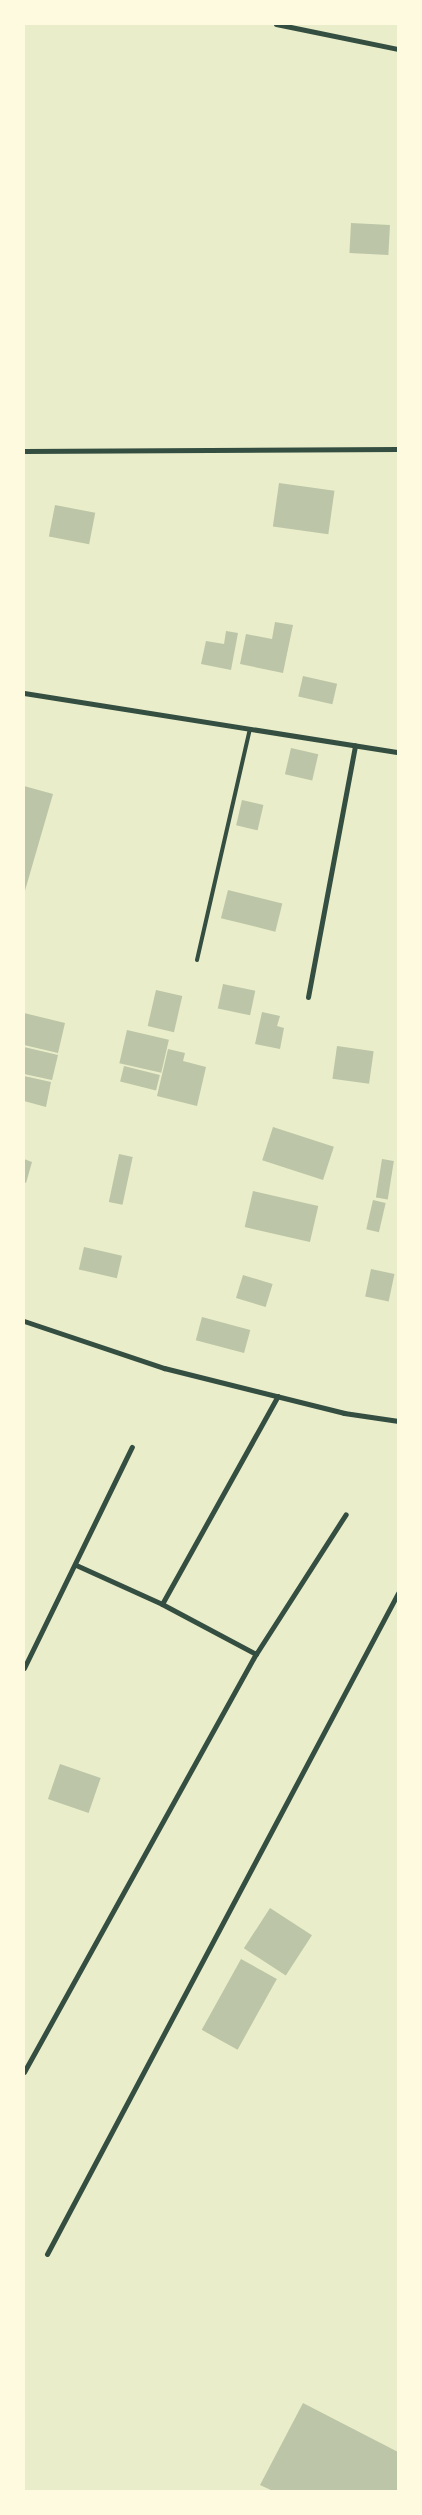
<!DOCTYPE html>
<html>
<head>
<meta charset="utf-8">
<style>
	body { margin:0 }
	#map { position:relative; width:422px; height:2515px; overflow:hidden; background:#e9edc9; font-family:"PT Sans",sans-serif }
	div>[style] { position:absolute }
	.building>* { inset:0; background:#bcc5a7; transform-origin:0 0 }
	.service>* { height:4px; margin:-2px; padding:0 2px; transform-origin:2px; border-radius:2px; background:#344e41 }
	.minor>* { height:5px; margin:-2.5px; padding:0 2.5px; transform-origin:2.5px; border-radius:2.5px; background:#344e41 }
	span { translate:-50% -50%; white-space:nowrap; text-align:center; line-height:1.15; -webkit-text-stroke:5px #fefae0; paint-order:stroke }
	.frame { position:absolute; inset:0; border:25px solid #fefae0; pointer-events:none }
</style>
</head>
<body>
<div id="map">
	<div class="building">
		<div style="left:351px;top:223px;width:39px;height:30px;rotate:3deg"></div>
		<div style="left:279px;top:483px;width:56px;height:44px;rotate:8deg"></div>
		<div style="left:55px;top:505px;width:41px;height:32px;rotate:11deg"></div>
		<div style="clip-path:polygon(275px 622px,293px 625px,283px 673px,240px 664px,246px 634px,272px 639px)"></div>
		<div style="clip-path:polygon(226px 631px,238px 633px,231px 670px,201px 664px,206px 641px,224px 644px)"></div>
		<div style="left:303px;top:676px;width:35px;height:21px;rotate:13deg"></div>
		<div style="left:291px;top:748px;width:28px;height:27px;rotate:13deg"></div>
		<div style="clip-path:polygon(24px 786px,53px 794px,24px 894px)"></div>
		<div style="left:242px;top:800px;width:22px;height:26px;rotate:13deg"></div>
		<div style="left:228px;top:890px;width:56px;height:29px;rotate:14deg"></div>
		<div style="left:223px;top:984px;width:33px;height:25px;rotate:12deg"></div>
		<div style="left:156px;top:990px;width:27px;height:37px;rotate:13deg"></div>
		<div style="clip-path:polygon(262px 1012px,280px 1016px,277px 1026px,284px 1028px,280px 1049px,255px 1044px)"></div>
		<div style="clip-path:polygon(24px 1013px,65px 1023px,58px 1053px,24px 1045px)"></div>
		<div style="left:127px;top:1030px;width:43px;height:34px;rotate:13deg"></div>
		<div style="left:337px;top:1046px;width:37px;height:33px;rotate:8deg"></div>
		<div style="clip-path:polygon(24px 1047px,58px 1055px,52px 1080px,24px 1074px)"></div>
		<div style="clip-path:polygon(168px 1049px,185px 1053px,183px 1061px,206px 1067px,197px 1106px,157px 1096px)"></div>
		<div style="left:124px;top:1066px;width:37px;height:16px;rotate:14deg"></div>
		<div style="clip-path:polygon(24px 1076px,51px 1082px,46px 1107px,24px 1101px)"></div>
		<div style="left:273px;top:1127px;width:64px;height:35px;rotate:18deg"></div>
		<div style="left:119px;top:1154px;width:14px;height:49px;rotate:12deg"></div>
		<div style="clip-path:polygon(24px 1159px,32px 1162px,26px 1183px,24px 1182px)"></div>
		<div style="left:382px;top:1159px;width:12px;height:39px;rotate:9deg"></div>
		<div style="left:253px;top:1191px;width:67px;height:37px;rotate:13deg"></div>
		<div style="left:373px;top:1200px;width:13px;height:30px;rotate:13deg"></div>
		<div style="left:84px;top:1247px;width:39px;height:23px;rotate:13deg"></div>
		<div style="left:371px;top:1269px;width:24px;height:28px;rotate:12deg"></div>
		<div style="left:243px;top:1275px;width:31px;height:24px;rotate:17deg"></div>
		<div style="left:202px;top:1317px;width:50px;height:24px;rotate:15deg"></div>
		<div style="left:60px;top:1764px;width:43px;height:37px;rotate:19deg"></div>
		<div style="left:270px;top:1908px;width:50px;height:48px;rotate:33deg"></div>
		<div style="left:241px;top:1959px;width:41px;height:81px;rotate:29deg"></div>
		<div style="clip-path:polygon(303px 2403px,398px 2452px,398px 2491px,273px 2491px,260px 2485px)"></div>
	</div>
	<div class="service">
		<div style="left:197px;top:960px;width:237px;rotate:-77.1deg"></div>
	</div>
	<div class="minor">
		<div style="left:276px;top:24px;width:125px;rotate:11.6deg"></div>
		<div style="left:24px;top:451px;width:374px;rotate:-0.3deg"></div>
		<div style="left:24px;top:693px;width:379px;rotate:9deg"></div>
		<div style="left:308px;top:997px;width:256px;rotate:-79.4deg"></div>
		<div style="left:24px;top:1321px;width:148px;rotate:18.6deg"></div>
		<div style="left:164px;top:1368px;width:186px;rotate:14deg"></div>
		<div style="left:344px;top:1413px;width:55px;rotate:8.4deg"></div>
		<div style="left:76px;top:1565px;width:94px;rotate:24.4deg"></div>
		<div style="left:256px;top:1654px;width:106px;rotate:-152deg"></div>
		<div style="left:162px;top:1604px;width:238px;rotate:-60.9deg"></div>
		<div style="left:24px;top:1668px;width:246px;rotate:-64deg"></div>
		<div style="left:24px;top:2072px;width:478px;rotate:-61deg"></div>
		<div style="left:256px;top:1654px;width:166px;rotate:-57.3deg"></div>
		<div style="left:47px;top:2254px;width:748px;rotate:-62.03deg"></div>
	</div>
	<div class="frame"></div>
</div>
</body>
</html>
